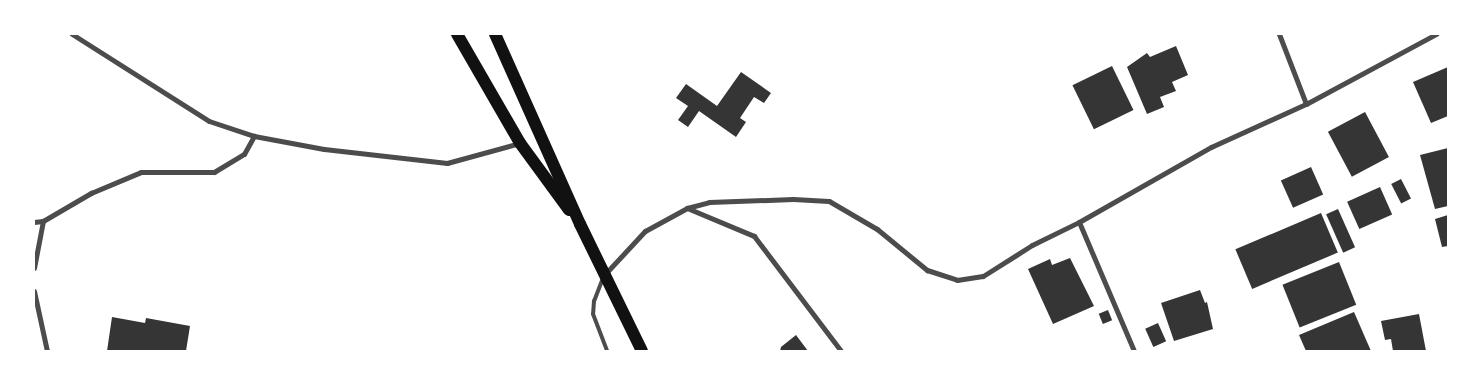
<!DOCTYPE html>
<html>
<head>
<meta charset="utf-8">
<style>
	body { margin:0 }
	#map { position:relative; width:1482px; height:385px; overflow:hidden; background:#fff; font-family:"Archivo Narrow",sans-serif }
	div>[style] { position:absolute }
	.building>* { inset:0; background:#353535; transform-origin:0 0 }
	.service>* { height:4px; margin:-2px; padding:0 2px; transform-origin:2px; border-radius:2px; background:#4c4c4c }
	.minor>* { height:5px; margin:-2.5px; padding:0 2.5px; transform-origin:2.5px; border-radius:2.5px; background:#4c4c4c }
	.primary>* { height:12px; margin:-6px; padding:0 6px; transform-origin:6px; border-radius:6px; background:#111 }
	span { translate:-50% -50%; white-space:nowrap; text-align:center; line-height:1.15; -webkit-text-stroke:4.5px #fff; paint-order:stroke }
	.frame { position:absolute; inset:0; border:35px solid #fff; pointer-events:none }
</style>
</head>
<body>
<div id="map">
	<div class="building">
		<div style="clip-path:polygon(1176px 46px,1188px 75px,1172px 82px,1176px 91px,1160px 97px,1164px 107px,1147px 114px,1127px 67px,1147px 53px,1150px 57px)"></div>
		<div style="left:1112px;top:66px;width:49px;height:44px;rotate:64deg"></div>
		<div style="clip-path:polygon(1448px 67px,1448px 116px,1431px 123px,1413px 82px)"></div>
		<div style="clip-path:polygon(741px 72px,771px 93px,764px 103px,754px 97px,740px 118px,746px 122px,736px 137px,699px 111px,688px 127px,678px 120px,688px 106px,676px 98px,686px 84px,717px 106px)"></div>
		<div style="left:1365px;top:112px;width:51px;height:42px;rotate:62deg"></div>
		<div style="clip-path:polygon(1448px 148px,1448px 206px,1435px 209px,1420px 155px)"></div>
		<div style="left:1311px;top:167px;width:30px;height:33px;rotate:66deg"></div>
		<div style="left:1401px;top:179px;width:22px;height:11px;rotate:63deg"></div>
		<div style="left:1380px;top:187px;width:30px;height:36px;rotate:66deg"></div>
		<div style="left:1338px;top:209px;width:42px;height:13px;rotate:66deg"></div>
		<div style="left:1321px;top:213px;width:43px;height:93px;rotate:67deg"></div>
		<div style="clip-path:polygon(1448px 215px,1448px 246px,1442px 247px,1435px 219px)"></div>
		<div style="clip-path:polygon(1070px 258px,1094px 306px,1053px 324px,1028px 269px,1050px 259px,1052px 265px)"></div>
		<div style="left:1339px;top:262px;width:46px;height:61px;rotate:68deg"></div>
		<div style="clip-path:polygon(1200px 290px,1205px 303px,1207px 302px,1213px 329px,1174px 341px,1161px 303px)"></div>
		<div style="left:1108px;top:310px;width:11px;height:10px;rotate:68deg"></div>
		<div style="clip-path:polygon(1354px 312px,1371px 351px,1306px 351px,1299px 335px)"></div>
		<div style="clip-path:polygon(1419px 314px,1426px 351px,1393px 351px,1391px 339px,1385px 340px,1381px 321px)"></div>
		<div style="clip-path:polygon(112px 317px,145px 323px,146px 318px,190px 326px,186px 351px,107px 351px)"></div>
		<div style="left:1158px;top:323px;width:20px;height:14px;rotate:66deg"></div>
		<div style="clip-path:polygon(796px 335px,808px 351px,780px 351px,781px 347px)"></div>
	</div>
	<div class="service">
		<div style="left:603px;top:278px;width:25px;rotate:111deg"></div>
		<div style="left:594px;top:301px;width:13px;rotate:94deg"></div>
		<div style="left:593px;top:314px;width:40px;rotate:69deg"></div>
	</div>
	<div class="minor">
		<div style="left:72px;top:34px;width:162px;rotate:32.4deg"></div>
		<div style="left:209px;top:121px;width:47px;rotate:18.4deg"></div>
		<div style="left:254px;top:136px;width:71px;rotate:10.5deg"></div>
		<div style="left:324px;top:149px;width:124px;rotate:6.5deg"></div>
		<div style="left:447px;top:163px;width:76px;rotate:-15.3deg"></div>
		<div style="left:1279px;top:34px;width:75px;rotate:68.9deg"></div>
		<div style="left:687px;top:208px;width:73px;rotate:22.7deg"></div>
		<div style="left:754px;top:236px;width:144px;rotate:52.9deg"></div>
		<div style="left:34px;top:222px;width:9px;rotate:-6deg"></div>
		<div style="left:43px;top:221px;width:56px;rotate:-30.3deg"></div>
		<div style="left:91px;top:193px;width:54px;rotate:-22.8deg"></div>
		<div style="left:141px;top:172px;width:73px"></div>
		<div style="left:214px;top:172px;width:35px;rotate:-31deg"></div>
		<div style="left:244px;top:154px;width:21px;rotate:-61deg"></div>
		<div style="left:1079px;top:222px;width:140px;rotate:66.9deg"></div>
		<div style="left:34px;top:268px;width:48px;rotate:-79.2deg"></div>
		<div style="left:605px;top:274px;width:59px;rotate:-47.1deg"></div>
		<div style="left:645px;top:231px;width:48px;rotate:-28.7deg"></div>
		<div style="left:687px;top:208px;width:23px;rotate:-15deg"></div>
		<div style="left:709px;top:202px;width:84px;rotate:-2deg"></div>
		<div style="left:793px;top:199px;width:36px;rotate:3deg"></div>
		<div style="left:829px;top:201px;width:56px;rotate:30.3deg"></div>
		<div style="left:877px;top:229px;width:65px;rotate:39.4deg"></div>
		<div style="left:927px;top:270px;width:32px;rotate:18deg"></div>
		<div style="left:957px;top:280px;width:26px;rotate:-9deg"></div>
		<div style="left:983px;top:276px;width:58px;rotate:-32.3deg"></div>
		<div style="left:1032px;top:245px;width:52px;rotate:-26.1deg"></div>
		<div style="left:1079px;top:222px;width:152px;rotate:-29.6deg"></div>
		<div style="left:1211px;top:147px;width:104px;rotate:-24.4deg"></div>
		<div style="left:1306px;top:104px;width:148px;rotate:-28.3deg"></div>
		<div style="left:34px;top:291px;width:61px;rotate:77.8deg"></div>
	</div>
	<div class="primary">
		<div style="left:457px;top:34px;width:126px;rotate:60deg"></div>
		<div style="left:520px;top:143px;width:83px;rotate:53.8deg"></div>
		<div style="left:495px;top:34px;width:208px;rotate:65.9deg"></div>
		<div style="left:580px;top:224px;width:141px;rotate:64deg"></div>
	</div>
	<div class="frame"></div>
</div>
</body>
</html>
